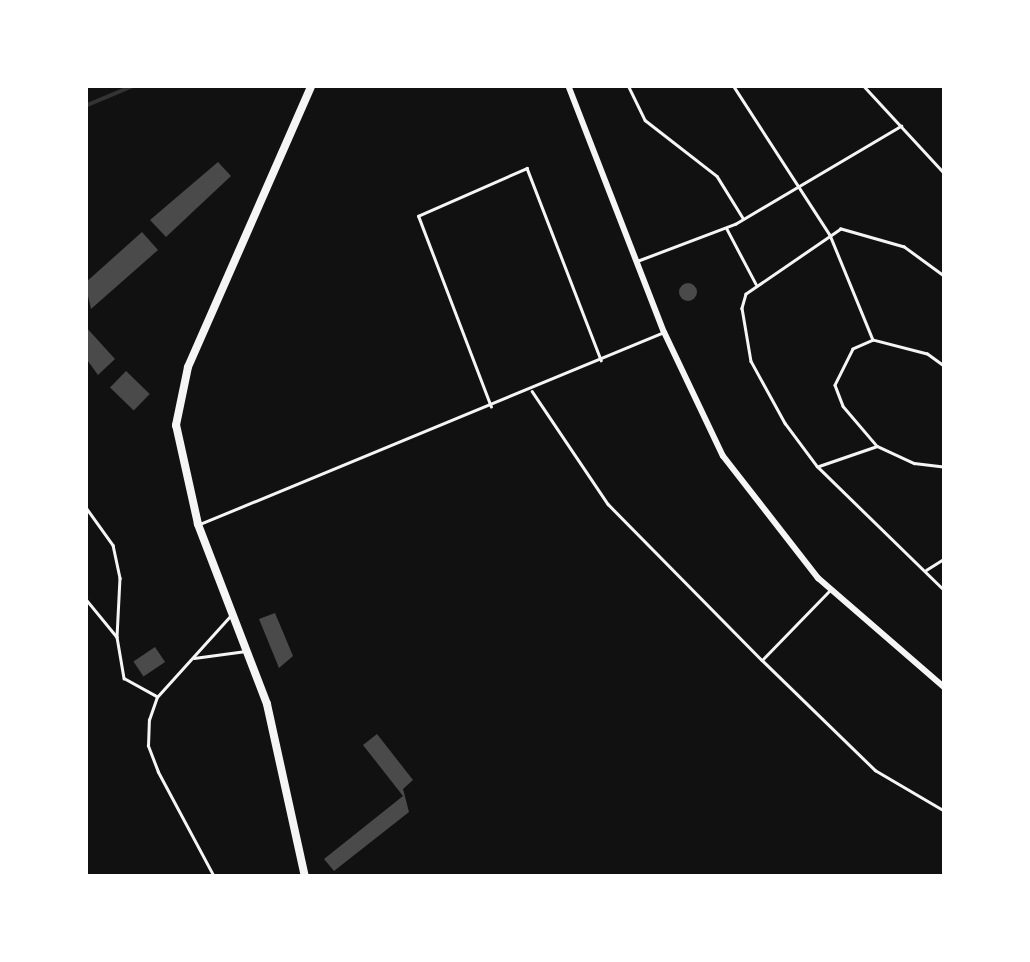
<!DOCTYPE html>
<html>
<head>
<meta charset="utf-8">
<style>
	body { margin:0 }
	#map { position:relative; width:1030px; height:962px; overflow:hidden; background:#111; font-family:Bitter,serif }
	div>[style] { position:absolute }
	.stream>* { height:4px; margin:-2px; padding:0 2px; transform-origin:2px; border-radius:2px; background:#333 }
	.building>* { inset:0; background:#4a4a4a; transform-origin:0 0 }
	.round { border-radius:50% }
	.service>* { height:2.5px; margin:-1.25px; padding:0 1.25px; transform-origin:1.25px; border-radius:1.25px; background:#f5f5f5 }
	.tertiary>* { height:6px; margin:-3px; padding:0 3px; transform-origin:3px; border-radius:3px; background:#f5f5f5 }
	.secondary>* { height:8px; margin:-4px; padding:0 4px; transform-origin:4px; border-radius:4px; background:#f5f5f5 }
	span { translate:-50% -50%; white-space:nowrap; text-align:center; line-height:1.15; -webkit-text-stroke:10px #fff; paint-order:stroke }
	.frame { position:absolute; inset:0; border:88px solid #fff; pointer-events:none }
</style>
</head>
<body>
<div id="map">
	<div class="stream">
		<div style="left:85px;top:106px;width:54px;rotate:-22.8deg"></div>
	</div>
	<div class="building">
		<div style="clip-path:polygon(218px 162px,231px 176px,166px 237px,150px 220px)"></div>
		<div style="clip-path:polygon(142px 232px,158px 250px,91px 309px,85px 283px)"></div>
		<div class="round" style="left:679px;top:283px;width:18px;height:18px"></div>
		<div style="clip-path:polygon(85px 326px,115px 359px,98px 375px,85px 357px)"></div>
		<div style="left:126px;top:371px;width:33px;height:23px;rotate:44deg"></div>
		<div style="clip-path:polygon(275px 613px,293px 656px,279px 668px,259px 619px)"></div>
		<div style="left:155px;top:647px;width:18px;height:26px;rotate:56deg"></div>
		<div style="clip-path:polygon(377px 734px,413px 780px,403px 789px,409px 812px,334px 871px,324px 859px,403px 796px,363px 745px)"></div>
	</div>
	<div class="service">
		<div style="left:628px;top:85px;width:39px;rotate:64deg"></div>
		<div style="left:645px;top:120px;width:91px;rotate:37.9deg"></div>
		<div style="left:717px;top:176px;width:49px;rotate:58.2deg"></div>
		<div style="left:733px;top:85px;width:179px;rotate:57.1deg"></div>
		<div style="left:830px;top:235px;width:113px;rotate:67.7deg"></div>
		<div style="left:863px;top:85px;width:121px;rotate:47.3deg"></div>
		<div style="left:727px;top:229px;width:62px;rotate:62.2deg"></div>
		<div style="left:637px;top:261px;width:105px;rotate:-20.7deg"></div>
		<div style="left:735px;top:224px;width:193px;rotate:-30.6deg"></div>
		<div style="left:945px;top:277px;width:51px;rotate:-143.8deg"></div>
		<div style="left:904px;top:247px;width:66px;rotate:-164.1deg"></div>
		<div style="left:841px;top:229px;width:115px;rotate:145.6deg"></div>
		<div style="left:746px;top:294px;width:15px;rotate:106deg"></div>
		<div style="left:742px;top:308px;width:54px;rotate:80.4deg"></div>
		<div style="left:751px;top:361px;width:71px;rotate:61.3deg"></div>
		<div style="left:785px;top:423px;width:54px;rotate:53.3deg"></div>
		<div style="left:817px;top:466px;width:179px;rotate:44.3deg"></div>
		<div style="left:945px;top:367px;width:22px;rotate:-144deg"></div>
		<div style="left:927px;top:354px;width:56px;rotate:-165.5deg"></div>
		<div style="left:873px;top:340px;width:22px;rotate:156deg"></div>
		<div style="left:853px;top:349px;width:40px;rotate:116.6deg"></div>
		<div style="left:835px;top:385px;width:22px;rotate:69deg"></div>
		<div style="left:843px;top:406px;width:52px;rotate:49.6deg"></div>
		<div style="left:877px;top:446px;width:41px;rotate:24.7deg"></div>
		<div style="left:914px;top:463px;width:31px;rotate:7deg"></div>
		<div style="left:532px;top:391px;width:136px;rotate:56.1deg"></div>
		<div style="left:608px;top:504px;width:219px;rotate:45.4deg"></div>
		<div style="left:762px;top:660px;width:158px;rotate:44.2deg"></div>
		<div style="left:875px;top:770px;width:81px;rotate:30.4deg"></div>
		<div style="left:491px;top:407px;width:204px;rotate:-110.9deg"></div>
		<div style="left:418px;top:216px;width:119px;rotate:-23.8deg"></div>
		<div style="left:527px;top:168px;width:206px;rotate:68.9deg"></div>
		<div style="left:819px;top:466px;width:61px;rotate:-19deg"></div>
		<div style="left:85px;top:506px;width:48px;rotate:54.3deg"></div>
		<div style="left:113px;top:545px;width:34px;rotate:78deg"></div>
		<div style="left:120px;top:578px;width:59px;rotate:92.9deg"></div>
		<div style="left:200px;top:524px;width:502px;rotate:-22.48deg"></div>
		<div style="left:926px;top:570px;width:22px;rotate:-32deg"></div>
		<div style="left:85px;top:598px;width:50px;rotate:50.6deg"></div>
		<div style="left:117px;top:637px;width:42px;rotate:80.3deg"></div>
		<div style="left:124px;top:678px;width:37px;rotate:29deg"></div>
		<div style="left:194px;top:658px;width:52px;rotate:-7.7deg"></div>
		<div style="left:763px;top:659px;width:96px;rotate:-45.8deg"></div>
		<div style="left:214px;top:877px;width:119px;rotate:-118.1deg"></div>
		<div style="left:158px;top:772px;width:28px;rotate:-111deg"></div>
		<div style="left:148px;top:746px;width:26px;rotate:-88deg"></div>
		<div style="left:149px;top:720px;width:24px;rotate:-71deg"></div>
		<div style="left:157px;top:697px;width:110px;rotate:-47.9deg"></div>
	</div>
	<div class="tertiary">
		<div style="left:568px;top:85px;width:265px;rotate:68.8deg"></div>
		<div style="left:664px;top:332px;width:137px;rotate:64.6deg"></div>
		<div style="left:723px;top:456px;width:155px;rotate:52.1deg"></div>
		<div style="left:818px;top:578px;width:168px;rotate:40.9deg"></div>
	</div>
	<div class="secondary">
		<div style="left:305px;top:877px;width:177px;rotate:-102.4deg"></div>
		<div style="left:267px;top:704px;width:193px;rotate:-111deg"></div>
		<div style="left:198px;top:524px;width:101px;rotate:-102.5deg"></div>
		<div style="left:176px;top:425px;width:59px;rotate:-78.3deg"></div>
		<div style="left:188px;top:367px;width:308px;rotate:-66.3deg"></div>
	</div>
	<div class="frame"></div>
</div>
</body>
</html>
